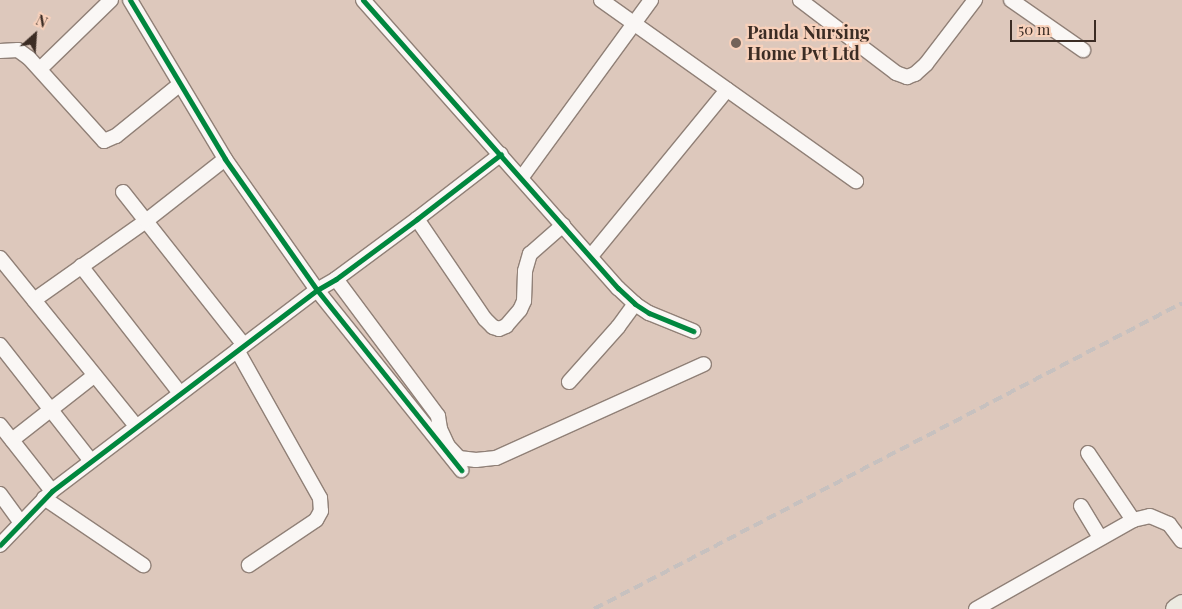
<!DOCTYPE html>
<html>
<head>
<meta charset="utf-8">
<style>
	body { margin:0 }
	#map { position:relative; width:1182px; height:609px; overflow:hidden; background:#ddc8bc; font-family:"Playfair Display",serif }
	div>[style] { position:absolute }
	.roads { filter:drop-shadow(1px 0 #908077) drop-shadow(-1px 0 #908077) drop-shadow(0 1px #908077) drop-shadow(0 -1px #908077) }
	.street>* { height:14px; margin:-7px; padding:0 7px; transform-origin:7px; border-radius:7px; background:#faf7f5 }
	.primary>* { height:21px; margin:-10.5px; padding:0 10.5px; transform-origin:10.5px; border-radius:10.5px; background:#eceae1 }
	.rail>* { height:4px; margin-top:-2px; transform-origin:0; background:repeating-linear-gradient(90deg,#c7c1bf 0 10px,transparent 0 15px) }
	.cycleway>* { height:5px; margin:-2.5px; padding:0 2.5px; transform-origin:2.5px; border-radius:2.5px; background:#00873e }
	.dots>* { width:14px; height:14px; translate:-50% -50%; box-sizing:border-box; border:2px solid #f8d1bb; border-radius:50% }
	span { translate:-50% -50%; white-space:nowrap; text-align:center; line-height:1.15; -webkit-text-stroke:4.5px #f8d1bb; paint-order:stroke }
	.poi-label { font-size:18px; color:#3b2c24; font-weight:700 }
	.left { translate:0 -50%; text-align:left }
	.north { position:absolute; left:10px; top:10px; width:50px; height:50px; -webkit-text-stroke:4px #f8d1bb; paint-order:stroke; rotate:26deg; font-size:14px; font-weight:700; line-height:20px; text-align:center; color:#3b2c24 }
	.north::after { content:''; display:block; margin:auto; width:18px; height:22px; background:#3b2c24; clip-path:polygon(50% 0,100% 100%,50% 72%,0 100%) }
	.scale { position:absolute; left:1010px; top:20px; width:86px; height:22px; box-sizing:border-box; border:2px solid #3b2c24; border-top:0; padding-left:6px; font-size:15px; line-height:18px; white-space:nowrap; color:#3b2c24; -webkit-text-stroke:4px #f8d1bb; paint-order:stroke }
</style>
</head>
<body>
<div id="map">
	<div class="roads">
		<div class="street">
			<div style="left:130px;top:0;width:185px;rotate:59.1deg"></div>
			<div style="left:225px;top:159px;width:160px;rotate:54.9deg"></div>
			<div style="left:317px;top:290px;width:231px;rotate:51.3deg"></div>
			<div style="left:363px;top:0;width:385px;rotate:48.5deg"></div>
			<div style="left:618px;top:288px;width:23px;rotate:43deg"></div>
			<div style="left:635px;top:304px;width:17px;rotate:33deg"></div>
			<div style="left:649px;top:313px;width:48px;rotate:22.2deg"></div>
			<div style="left:601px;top:0;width:313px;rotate:35.4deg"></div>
			<div style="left:800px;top:0;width:121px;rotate:37.2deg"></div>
			<div style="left:896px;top:73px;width:12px;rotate:20deg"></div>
			<div style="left:907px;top:77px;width:9px;rotate:-21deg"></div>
			<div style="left:915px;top:74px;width:15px;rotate:-42deg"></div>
			<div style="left:926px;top:64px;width:81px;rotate:-52.6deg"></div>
			<div style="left:1011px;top:0;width:88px;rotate:34.8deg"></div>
			<div style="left:0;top:51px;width:18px;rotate:-3deg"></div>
			<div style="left:18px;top:50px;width:14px;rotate:36deg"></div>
			<div style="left:29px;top:58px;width:112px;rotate:47.9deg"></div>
			<div style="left:104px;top:141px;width:13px;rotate:-23deg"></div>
			<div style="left:116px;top:136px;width:81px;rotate:-39deg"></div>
			<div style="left:40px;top:69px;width:99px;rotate:-44.2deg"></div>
			<div style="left:522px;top:177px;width:219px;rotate:-53.9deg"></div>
			<div style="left:123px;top:192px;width:195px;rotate:51.7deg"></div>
			<div style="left:417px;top:219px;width:121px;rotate:55.8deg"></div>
			<div style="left:485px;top:319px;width:11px;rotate:45deg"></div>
			<div style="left:493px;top:327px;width:6px;rotate:18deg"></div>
			<div style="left:499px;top:329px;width:8px;rotate:-23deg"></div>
			<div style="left:506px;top:326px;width:21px;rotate:-49deg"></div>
			<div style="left:520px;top:310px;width:10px;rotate:-66deg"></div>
			<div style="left:524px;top:301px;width:30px;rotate:-88deg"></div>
			<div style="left:525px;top:271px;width:18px;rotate:-74deg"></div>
			<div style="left:530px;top:254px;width:44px;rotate:-41.3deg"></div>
			<div style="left:591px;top:256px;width:215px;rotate:-50.7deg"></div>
			<div style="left:0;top:258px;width:216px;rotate:51deg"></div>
			<div style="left:81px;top:266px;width:161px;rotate:52.1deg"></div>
			<div style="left:336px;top:279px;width:171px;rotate:53.3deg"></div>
			<div style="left:438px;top:416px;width:13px;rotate:81deg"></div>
			<div style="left:440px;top:429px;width:19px;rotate:65deg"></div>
			<div style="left:448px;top:446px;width:16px;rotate:47deg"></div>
			<div style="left:459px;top:458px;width:17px;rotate:7deg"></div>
			<div style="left:476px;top:460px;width:20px;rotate:-6deg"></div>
			<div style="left:496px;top:458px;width:228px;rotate:-24.3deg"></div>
			<div style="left:34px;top:300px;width:137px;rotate:-35.2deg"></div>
			<div style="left:146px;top:221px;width:100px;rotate:-38.1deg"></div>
			<div style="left:0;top:345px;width:147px;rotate:51.9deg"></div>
			<div style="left:237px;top:350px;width:170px;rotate:60.7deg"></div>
			<div style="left:320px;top:498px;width:13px;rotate:86deg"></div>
			<div style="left:321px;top:511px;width:10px;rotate:119deg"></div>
			<div style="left:316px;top:520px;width:81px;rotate:146.1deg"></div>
			<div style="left:569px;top:382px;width:74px;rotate:-48.3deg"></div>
			<div style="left:618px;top:327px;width:29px;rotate:-54deg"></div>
			<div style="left:0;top:425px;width:84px;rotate:51.8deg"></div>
			<div style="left:12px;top:440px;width:105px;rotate:-38.1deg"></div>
			<div style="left:1088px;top:453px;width:81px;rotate:56.1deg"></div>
			<div style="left:0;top:494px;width:36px;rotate:54deg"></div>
			<div style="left:44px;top:498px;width:120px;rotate:34.1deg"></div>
			<div style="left:1081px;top:506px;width:37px;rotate:59deg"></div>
			<div style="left:0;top:545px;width:75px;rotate:-46.1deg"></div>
			<div style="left:52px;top:491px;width:333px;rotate:-37.2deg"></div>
			<div style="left:317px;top:290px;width:22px;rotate:-30deg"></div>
			<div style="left:336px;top:279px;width:101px;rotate:-36.5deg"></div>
			<div style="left:417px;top:219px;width:106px;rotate:-37.7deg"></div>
			<div style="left:976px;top:609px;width:180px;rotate:-29.5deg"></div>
			<div style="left:1133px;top:520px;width:17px;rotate:-13deg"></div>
			<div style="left:1150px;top:516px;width:21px;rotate:23deg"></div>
			<div style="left:1169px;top:524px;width:21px;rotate:53deg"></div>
		</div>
		<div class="primary">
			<div style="left:1176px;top:609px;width:7px;rotate:-34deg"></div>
		</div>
	</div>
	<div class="rail">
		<div style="left:594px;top:609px;width:663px;rotate:-27.49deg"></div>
	</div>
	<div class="cycleway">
		<div style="left:130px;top:0;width:185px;rotate:59.1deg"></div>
		<div style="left:225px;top:159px;width:160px;rotate:54.9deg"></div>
		<div style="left:317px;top:290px;width:231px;rotate:51.3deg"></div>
		<div style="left:363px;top:0;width:385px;rotate:48.5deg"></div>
		<div style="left:618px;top:288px;width:23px;rotate:43deg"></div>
		<div style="left:635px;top:304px;width:17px;rotate:33deg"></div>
		<div style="left:649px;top:313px;width:48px;rotate:22.2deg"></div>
		<div style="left:0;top:545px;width:75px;rotate:-46.1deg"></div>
		<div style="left:52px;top:491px;width:333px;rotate:-37.2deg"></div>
		<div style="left:317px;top:290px;width:22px;rotate:-30deg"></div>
		<div style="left:336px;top:279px;width:101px;rotate:-36.5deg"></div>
		<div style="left:417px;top:219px;width:106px;rotate:-37.7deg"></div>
	</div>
	<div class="dots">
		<div style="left:736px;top:43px;background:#746359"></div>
	</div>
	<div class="poi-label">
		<span class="left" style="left:747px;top:43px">Panda Nursing<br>Home Pvt Ltd</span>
	</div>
	<div class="north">N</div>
	<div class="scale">50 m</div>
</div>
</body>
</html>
